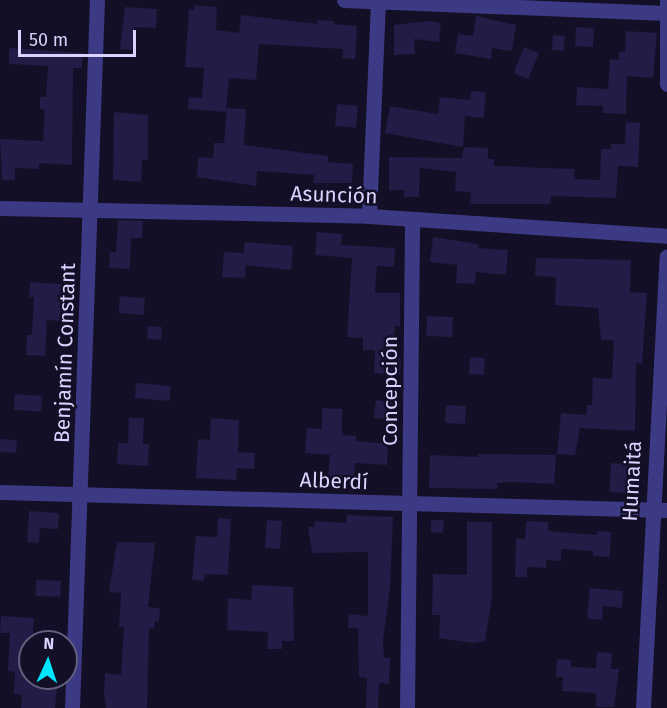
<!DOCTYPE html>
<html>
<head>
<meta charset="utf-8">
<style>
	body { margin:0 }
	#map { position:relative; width:667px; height:708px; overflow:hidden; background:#130f26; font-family:"Fira Sans",sans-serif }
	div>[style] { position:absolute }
	.building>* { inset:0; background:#241b47; transform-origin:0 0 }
	.minor>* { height:15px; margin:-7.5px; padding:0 7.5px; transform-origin:7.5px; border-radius:7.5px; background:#3d3a85 }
	.tertiary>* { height:15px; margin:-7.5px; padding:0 7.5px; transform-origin:7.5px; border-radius:7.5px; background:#3d3a85 }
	span { translate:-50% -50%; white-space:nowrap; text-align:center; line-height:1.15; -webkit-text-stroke:5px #130f26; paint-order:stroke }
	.street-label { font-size:21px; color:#d9d4ff }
	.north { position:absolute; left:18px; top:630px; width:60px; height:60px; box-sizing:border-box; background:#130f26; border:2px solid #625e7d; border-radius:50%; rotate:3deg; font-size:16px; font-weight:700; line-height:24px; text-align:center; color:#d9d4ff }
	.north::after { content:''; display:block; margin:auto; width:21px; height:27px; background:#00e5ff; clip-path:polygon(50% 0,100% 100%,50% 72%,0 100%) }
	.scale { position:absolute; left:18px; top:30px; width:118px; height:27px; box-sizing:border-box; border:3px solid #d9d4ff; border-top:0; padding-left:8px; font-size:18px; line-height:21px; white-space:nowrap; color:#d9d4ff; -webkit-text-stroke:4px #130f26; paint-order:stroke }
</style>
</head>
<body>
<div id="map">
	<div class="building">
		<div style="clip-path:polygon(194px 5px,217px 7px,216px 30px,239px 33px,241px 15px,317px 24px,318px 20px,334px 21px,334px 24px,357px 26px,355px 59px,342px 58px,343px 49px,259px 44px,256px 80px,229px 78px,226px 112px,188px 109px,189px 97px,202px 98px,204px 68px,185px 67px,189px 9px,194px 10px)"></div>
		<div style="clip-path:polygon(125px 7px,157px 9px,156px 28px,134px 27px,132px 50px,120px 49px)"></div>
		<div style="clip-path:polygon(476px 16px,516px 25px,512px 51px,492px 48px,491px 59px,455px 53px,458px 34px,473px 36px)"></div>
		<div style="clip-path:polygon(428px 21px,441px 23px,439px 42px,414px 39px,415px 54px,394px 55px,394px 25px)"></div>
		<div style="left:576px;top:27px;width:18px;height:19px;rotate:3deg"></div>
		<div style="clip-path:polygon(626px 31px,657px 33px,653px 78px,627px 76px,626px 114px,603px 113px,603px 106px,576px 105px,577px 87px,608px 89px,610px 59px,619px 60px,619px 51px,625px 52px)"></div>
		<div style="left:553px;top:35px;width:12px;height:15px;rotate:5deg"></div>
		<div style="left:524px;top:47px;width:16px;height:28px;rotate:22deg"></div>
		<div style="clip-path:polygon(9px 48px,83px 53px,82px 68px,73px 68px,72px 165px,39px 163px,39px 169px,15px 168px,15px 180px,2px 180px,0 139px,43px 141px,45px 110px,40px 109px,40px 97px,46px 97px,48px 66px,9px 64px)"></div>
		<div style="clip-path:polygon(471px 91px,486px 92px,484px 118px,465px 116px,463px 147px,385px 133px,390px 106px,438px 114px,440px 97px,470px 100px)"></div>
		<div style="left:337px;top:104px;width:21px;height:22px;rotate:5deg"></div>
		<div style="clip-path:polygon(227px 108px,246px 109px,244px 145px,328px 156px,328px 162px,353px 164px,352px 183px,313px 183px,314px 175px,257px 171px,256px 186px,197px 177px,198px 157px,213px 158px,214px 143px,224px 143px)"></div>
		<div style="clip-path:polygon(114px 112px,148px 115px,148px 160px,142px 160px,141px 182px,113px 180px)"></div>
		<div style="clip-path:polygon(626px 122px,640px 123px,638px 167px,618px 166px,616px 198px,551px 196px,550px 204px,470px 204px,471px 192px,455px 191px,456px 172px,420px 168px,419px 197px,404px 197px,404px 190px,389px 190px,389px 157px,462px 158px,464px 147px,488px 148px,488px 159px,494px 159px,494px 166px,575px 169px,574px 179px,600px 180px,601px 149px,611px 149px,611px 144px,625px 144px)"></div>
		<div style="clip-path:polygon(118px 220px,143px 221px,142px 238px,131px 238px,130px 269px,109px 268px,110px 252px,116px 252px)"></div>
		<div style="clip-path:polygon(317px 232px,342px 234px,341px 245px,395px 248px,394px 267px,377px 266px,375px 293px,400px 293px,400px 326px,395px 326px,393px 359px,401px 359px,400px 375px,374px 373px,375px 350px,363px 350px,363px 338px,347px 337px,352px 258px,315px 255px)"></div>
		<div style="clip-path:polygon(433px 237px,478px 244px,478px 248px,508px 250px,506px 275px,476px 272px,475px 284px,456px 283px,457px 265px,430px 262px)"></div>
		<div style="clip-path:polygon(245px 242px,293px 246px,291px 270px,246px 265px,245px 278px,222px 277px,224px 252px,244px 253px)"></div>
		<div style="clip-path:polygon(536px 258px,631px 260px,630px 292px,647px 293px,642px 364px,636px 363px,635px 431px,580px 428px,575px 455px,557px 454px,561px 413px,586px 415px,587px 405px,592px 405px,593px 378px,612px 379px,614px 340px,601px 340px,598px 308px,555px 305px,556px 277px,535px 276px)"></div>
		<div style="clip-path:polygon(30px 282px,74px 285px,73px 300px,61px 299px,60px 321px,47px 320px,45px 356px,26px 355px,27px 335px,32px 335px,34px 297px,29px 297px)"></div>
		<div style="left:120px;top:296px;width:25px;height:17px;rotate:5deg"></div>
		<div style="left:427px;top:316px;width:26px;height:20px;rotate:2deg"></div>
		<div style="left:148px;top:326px;width:14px;height:13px;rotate:4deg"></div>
		<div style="left:470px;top:357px;width:15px;height:17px;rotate:4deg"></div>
		<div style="left:136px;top:383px;width:35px;height:15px;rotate:5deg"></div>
		<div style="left:15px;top:394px;width:27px;height:16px;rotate:4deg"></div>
		<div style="left:376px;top:400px;width:16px;height:18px;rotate:7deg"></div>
		<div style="left:446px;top:405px;width:20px;height:18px;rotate:3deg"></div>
		<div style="clip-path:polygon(322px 408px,342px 409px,342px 435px,356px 436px,356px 441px,388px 444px,387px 465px,355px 463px,354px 478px,328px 477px,330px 455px,305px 453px,307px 428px,322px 429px)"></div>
		<div style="clip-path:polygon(129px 418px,144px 418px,143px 444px,149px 444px,148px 466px,117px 464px,118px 443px,128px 443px)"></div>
		<div style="clip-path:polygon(211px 418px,239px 420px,238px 452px,255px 453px,254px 469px,237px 468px,236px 480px,196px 478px,198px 439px,210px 440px)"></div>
		<div style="left:0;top:439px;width:17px;height:13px;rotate:3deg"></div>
		<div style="clip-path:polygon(478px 454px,556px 455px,554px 484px,511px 482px,497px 483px,497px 489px,429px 488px,430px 455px,478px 457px)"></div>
		<div style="left:611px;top:463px;width:22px;height:29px;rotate:3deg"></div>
		<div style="clip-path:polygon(29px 511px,59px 513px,58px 529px,40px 528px,39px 543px,27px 542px)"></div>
		<div style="clip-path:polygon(347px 515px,393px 517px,390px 588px,383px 640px,384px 658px,390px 658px,389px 684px,379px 683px,378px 708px,366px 708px,367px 678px,359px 677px,358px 628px,348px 628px,349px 614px,368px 616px,368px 552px,312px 553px,308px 527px,314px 527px,315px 521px,346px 523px)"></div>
		<div style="clip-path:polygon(218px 518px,231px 519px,228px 575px,205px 574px,204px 581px,192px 580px,196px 536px,217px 537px)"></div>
		<div style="left:267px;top:520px;width:15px;height:28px;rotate:4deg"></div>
		<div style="clip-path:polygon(431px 520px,444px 520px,443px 533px,431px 532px)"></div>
		<div style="clip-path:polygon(526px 521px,548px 522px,548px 531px,597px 535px,597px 531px,611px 532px,610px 557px,593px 556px,593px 551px,561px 549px,561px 561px,546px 560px,546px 568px,527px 567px,527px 577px,515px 577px,516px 538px,525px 539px)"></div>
		<div style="clip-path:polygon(467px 522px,492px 522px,492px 597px,485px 641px,473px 643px,439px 638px,440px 615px,432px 615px,433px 574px,467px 575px)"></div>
		<div style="clip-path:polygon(117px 542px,155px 543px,148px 607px,160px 608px,159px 622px,155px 621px,154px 629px,149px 628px,147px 708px,106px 708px,104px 695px,105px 673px,121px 675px,124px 627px,119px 627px,121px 593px,109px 592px)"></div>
		<div style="left:36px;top:580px;width:25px;height:16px;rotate:2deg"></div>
		<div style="clip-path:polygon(252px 585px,293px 587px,294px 641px,282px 641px,282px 649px,267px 649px,268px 632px,227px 630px,228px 598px,251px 600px)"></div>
		<div style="clip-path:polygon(590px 588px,623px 591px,622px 608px,603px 606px,602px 620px,587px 618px)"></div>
		<div style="clip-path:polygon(1px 616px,34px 618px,30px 678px,58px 679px,55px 708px,21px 708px,22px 695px,14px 694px,15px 672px,8px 671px,10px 633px,0 633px)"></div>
		<div style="clip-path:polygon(597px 652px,612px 653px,611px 669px,619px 669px,614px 707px,596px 707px,596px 693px,562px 691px,563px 677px,556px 677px,557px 659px,571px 660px,571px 667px,596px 668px)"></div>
	</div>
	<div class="minor">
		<div style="left:344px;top:0;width:323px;rotate:2.3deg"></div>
		<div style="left:667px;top:0;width:84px;rotate:90deg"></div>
		<div style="left:0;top:208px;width:369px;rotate:1.2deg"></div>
		<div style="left:369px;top:216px;width:299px;rotate:3.8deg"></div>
		<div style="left:369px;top:216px;width:216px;rotate:-87.6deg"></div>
		<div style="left:0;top:492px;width:667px;rotate:1.55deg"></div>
		<div style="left:407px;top:708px;width:489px;rotate:-89.4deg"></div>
		<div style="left:643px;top:708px;width:452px;rotate:-87deg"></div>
	</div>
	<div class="tertiary">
		<div style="left:72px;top:708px;width:708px;rotate:-87.98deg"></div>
	</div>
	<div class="street-label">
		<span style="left:334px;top:195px;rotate:2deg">Asunción</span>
		<span style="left:65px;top:353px;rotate:-88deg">Benjamín Constant</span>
		<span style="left:390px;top:391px;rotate:-90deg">Concepción</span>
		<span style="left:334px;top:481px;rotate:2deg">Alberdí</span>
		<span style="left:632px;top:481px;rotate:-87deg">Humaitá</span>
	</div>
	<div class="north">N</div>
	<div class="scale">50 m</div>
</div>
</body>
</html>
